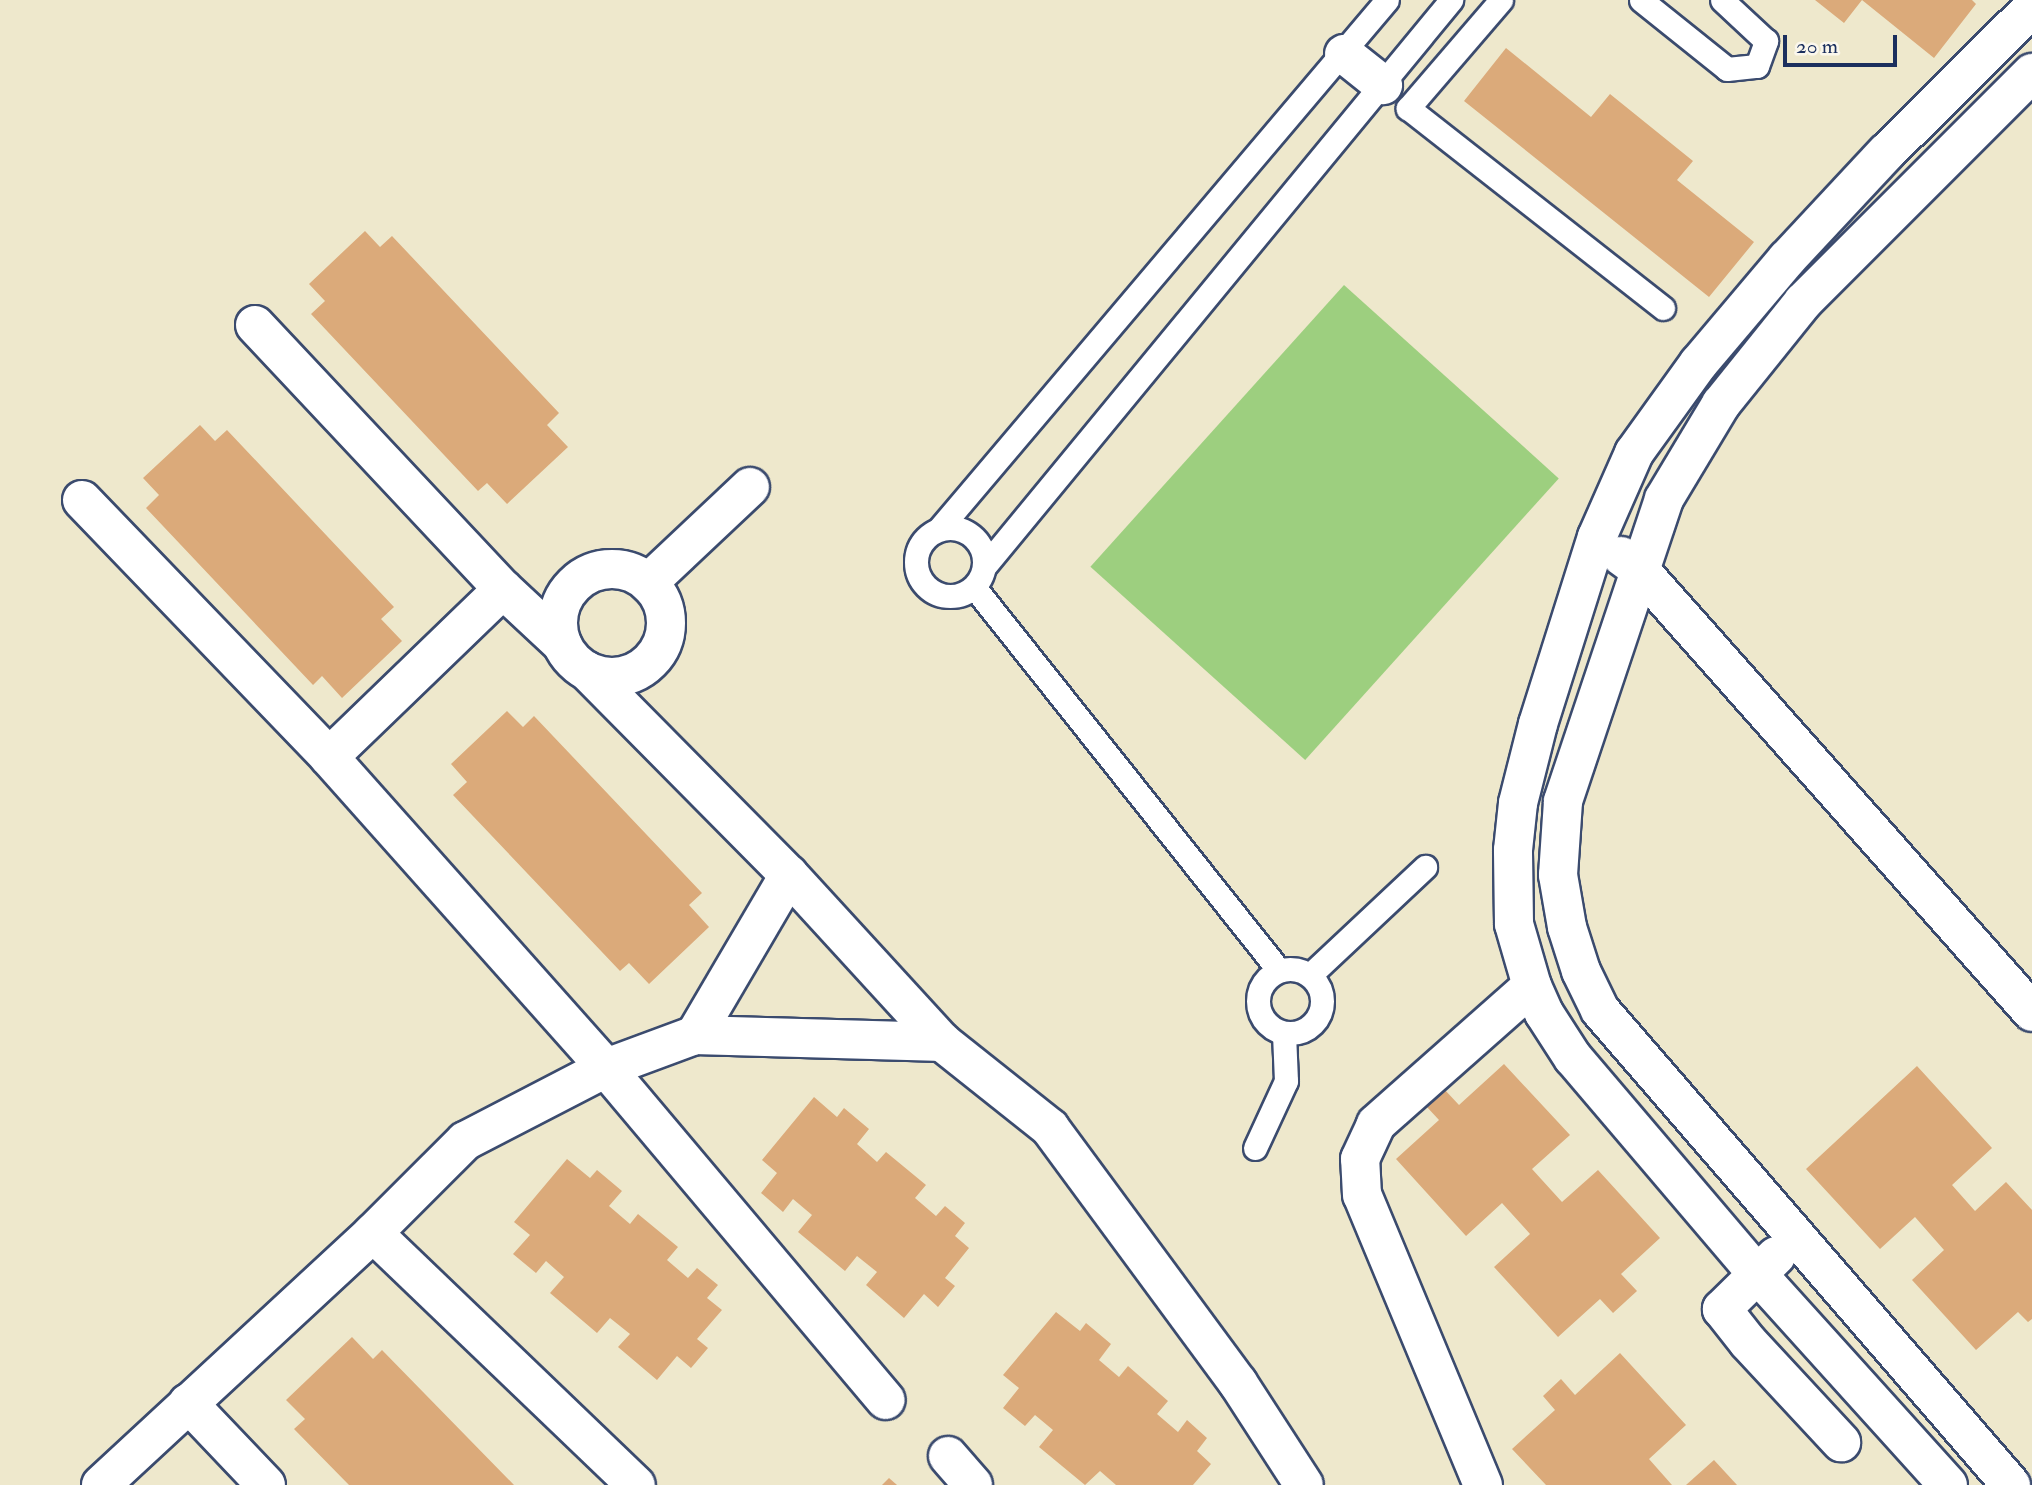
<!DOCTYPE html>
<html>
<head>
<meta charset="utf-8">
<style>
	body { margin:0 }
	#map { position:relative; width:2032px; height:1485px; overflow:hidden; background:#eee8cc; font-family:"IM FELL Double Pica",serif }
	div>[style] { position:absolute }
	.green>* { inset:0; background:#9dcf7f; transform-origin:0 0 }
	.building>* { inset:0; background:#dbaa7a }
	.roads { filter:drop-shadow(2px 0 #3b4b6e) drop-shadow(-2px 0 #3b4b6e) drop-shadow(0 2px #3b4b6e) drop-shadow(0 -2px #3b4b6e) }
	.lane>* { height:23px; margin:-11.5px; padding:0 11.5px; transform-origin:11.5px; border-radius:11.5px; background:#fff }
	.lane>.ring { margin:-11.5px; padding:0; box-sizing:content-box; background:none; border:23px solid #fff; border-radius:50% }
	.street>* { height:38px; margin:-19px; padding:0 19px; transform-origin:19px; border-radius:19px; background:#fff }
	.street>.ring { margin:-19px; padding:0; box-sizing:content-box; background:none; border:38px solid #fff; border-radius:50% }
	span { translate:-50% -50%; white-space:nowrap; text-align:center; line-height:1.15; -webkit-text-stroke:6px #fbf7ec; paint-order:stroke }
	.scale { position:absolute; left:1783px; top:35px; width:114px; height:32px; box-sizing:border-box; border:4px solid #1b2f5e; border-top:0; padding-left:9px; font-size:21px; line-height:24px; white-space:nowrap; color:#1b2f5e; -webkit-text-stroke:5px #fbf7ec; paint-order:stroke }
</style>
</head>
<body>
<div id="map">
	<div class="green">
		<div style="left:1344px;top:285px;width:289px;height:379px;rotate:42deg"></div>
	</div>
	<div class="building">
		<div style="clip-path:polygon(1815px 0,1972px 0,1976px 4px,1934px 58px,1862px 0,1844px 23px)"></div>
		<div style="clip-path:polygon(1506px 48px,1591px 117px,1610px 94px,1693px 161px,1677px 180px,1754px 242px,1709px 297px,1464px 101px)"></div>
		<div style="clip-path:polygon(365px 231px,380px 247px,392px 236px,559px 413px,547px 425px,568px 447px,507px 504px,487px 483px,478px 491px,311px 314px,325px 301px,309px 284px)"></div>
		<div style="clip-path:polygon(200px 425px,215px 441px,227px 430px,394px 607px,381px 619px,402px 641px,342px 698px,322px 676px,313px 685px,146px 508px,159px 495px,143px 478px)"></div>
		<div style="clip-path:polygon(507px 711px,523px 727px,534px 716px,702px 893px,689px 905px,709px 927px,649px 984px,629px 963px,620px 971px,453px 795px,467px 782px,451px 764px)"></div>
		<div style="clip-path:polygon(1504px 1064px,1570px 1135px,1532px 1169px,1562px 1202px,1598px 1170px,1660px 1238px,1621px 1274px,1637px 1291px,1613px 1313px,1600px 1299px,1558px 1337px,1494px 1267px,1530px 1234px,1502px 1203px,1466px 1236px,1396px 1159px,1439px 1120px,1426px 1106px,1444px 1089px,1459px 1105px)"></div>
		<div style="clip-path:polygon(1917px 1066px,1992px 1148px,1952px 1185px,1975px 1211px,2006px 1182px,2032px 1210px,2032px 1319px,2028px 1322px,2018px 1312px,1976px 1350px,1912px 1280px,1944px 1250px,1915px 1217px,1880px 1249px,1806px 1169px)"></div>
		<div style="clip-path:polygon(814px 1097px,837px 1117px,844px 1108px,869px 1129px,857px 1144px,877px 1162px,886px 1152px,926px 1185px,915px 1198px,936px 1216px,945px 1206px,965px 1223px,955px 1236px,969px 1248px,945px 1278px,955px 1286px,938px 1307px,924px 1294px,904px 1318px,866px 1285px,877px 1272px,857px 1256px,845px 1271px,798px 1232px,812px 1215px,793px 1199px,783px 1212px,761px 1193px,777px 1173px,762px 1160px)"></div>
		<div style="clip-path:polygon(567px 1159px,590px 1178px,597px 1170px,622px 1191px,609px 1206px,630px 1224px,638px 1214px,678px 1247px,667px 1260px,688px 1278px,697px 1268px,718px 1285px,707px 1298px,722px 1310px,697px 1339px,708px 1348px,691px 1368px,677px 1356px,657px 1380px,618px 1347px,630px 1334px,610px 1318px,597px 1333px,550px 1293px,564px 1277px,546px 1261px,536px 1273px,513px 1254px,530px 1235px,514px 1222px)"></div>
		<div style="clip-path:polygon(1056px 1312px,1080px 1331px,1086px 1323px,1111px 1344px,1099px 1360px,1119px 1377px,1128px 1366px,1168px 1401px,1157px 1414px,1178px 1432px,1187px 1420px,1207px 1438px,1197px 1451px,1211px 1464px,1193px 1485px,1116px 1485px,1100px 1471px,1085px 1485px,1039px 1447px,1053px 1430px,1035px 1415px,1025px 1426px,1003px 1408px,1019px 1388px,1003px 1375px)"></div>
		<div style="clip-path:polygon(352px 1337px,373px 1359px,382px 1350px,514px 1485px,349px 1485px,294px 1429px,305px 1419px,286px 1400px)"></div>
		<div style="clip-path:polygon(1620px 1353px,1686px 1425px,1649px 1459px,1672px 1485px,1546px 1485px,1512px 1449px,1555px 1410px,1543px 1396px,1561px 1379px,1575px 1395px)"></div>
		<div style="clip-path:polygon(1714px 1460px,1737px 1485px,1686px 1485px)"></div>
		<div style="clip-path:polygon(889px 1478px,897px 1485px,882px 1485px)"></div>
	</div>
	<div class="roads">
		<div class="lane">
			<div style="left:1501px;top:0;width:143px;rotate:130.7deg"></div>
			<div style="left:1408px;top:108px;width:324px;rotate:38.1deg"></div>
			<div style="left:1641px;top:0;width:110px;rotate:38.7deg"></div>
			<div style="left:1727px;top:69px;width:30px;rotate:-6deg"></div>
			<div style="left:1757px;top:66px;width:27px;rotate:-70deg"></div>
			<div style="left:1766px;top:41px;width:60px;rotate:-137deg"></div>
			<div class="ring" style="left:916px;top:528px;width:45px;height:45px"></div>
			<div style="left:939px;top:529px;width:693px;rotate:-49.74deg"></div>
			<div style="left:984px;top:567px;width:735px;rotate:-50.52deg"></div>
			<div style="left:974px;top:587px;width:490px;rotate:51.5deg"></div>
			<div class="ring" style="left:1258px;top:969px;width:41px;height:41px"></div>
			<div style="left:1310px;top:975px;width:158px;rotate:-43.2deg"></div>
			<div style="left:1255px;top:1148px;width:74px;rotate:-65.2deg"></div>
			<div style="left:1286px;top:1081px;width:48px;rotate:-92.4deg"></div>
		</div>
		<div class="street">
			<div style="left:1344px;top:54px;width:50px;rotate:38.5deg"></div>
			<div style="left:255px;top:325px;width:362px;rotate:46.8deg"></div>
			<div style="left:503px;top:589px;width:242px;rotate:136deg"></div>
			<div style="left:82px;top:500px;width:356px;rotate:46.1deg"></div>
			<div style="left:329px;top:757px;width:416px;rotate:48.3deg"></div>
			<div style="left:606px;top:1068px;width:434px;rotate:49.9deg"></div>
			<div style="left:1621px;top:556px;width:22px;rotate:36deg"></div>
			<div style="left:1639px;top:569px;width:592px;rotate:48.42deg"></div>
			<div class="ring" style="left:558px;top:569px;width:70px;height:70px"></div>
			<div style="left:648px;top:583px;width:140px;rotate:-43.3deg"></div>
			<div style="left:503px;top:589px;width:81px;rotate:43deg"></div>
			<div style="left:587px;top:671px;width:287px;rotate:45.3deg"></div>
			<div style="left:789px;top:875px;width:186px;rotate:120.4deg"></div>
			<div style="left:789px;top:875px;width:226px;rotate:47.5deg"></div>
			<div style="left:373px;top:1233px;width:364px;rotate:43.8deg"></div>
			<div style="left:1776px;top:1256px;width:76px;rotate:135.5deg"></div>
			<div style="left:1722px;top:1309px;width:42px;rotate:51.8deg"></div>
			<div style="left:1748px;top:1342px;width:137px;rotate:47.1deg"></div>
			<div style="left:188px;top:1403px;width:113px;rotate:46.4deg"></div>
			<div style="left:948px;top:1456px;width:38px;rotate:49deg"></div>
			<div style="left:101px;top:1485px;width:371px;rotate:-42.8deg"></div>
			<div style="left:373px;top:1233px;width:130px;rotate:-45deg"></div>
			<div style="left:465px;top:1141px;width:159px;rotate:-27.4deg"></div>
			<div style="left:606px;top:1068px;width:95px;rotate:-20.3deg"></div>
			<div style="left:695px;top:1035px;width:247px;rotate:1.6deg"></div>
			<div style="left:942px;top:1042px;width:138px;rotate:38.5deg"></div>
			<div style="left:1050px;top:1128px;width:317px;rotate:53.6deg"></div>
			<div style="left:1238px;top:1383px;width:121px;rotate:57.1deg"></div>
			<div style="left:1483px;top:1485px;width:314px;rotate:-112.6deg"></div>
			<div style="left:1362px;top:1195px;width:36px;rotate:-93deg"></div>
			<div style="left:1360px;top:1159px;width:38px;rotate:-65deg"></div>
			<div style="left:1376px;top:1124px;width:208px;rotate:-41.5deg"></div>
			<div style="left:1948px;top:1485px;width:283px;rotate:-132.1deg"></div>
			<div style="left:1758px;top:1275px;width:285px;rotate:-130.4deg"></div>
			<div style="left:1573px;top:1058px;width:54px;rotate:-122.8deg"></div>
			<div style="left:1544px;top:1013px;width:30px;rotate:-114deg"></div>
			<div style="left:1532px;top:986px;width:65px;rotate:-106.2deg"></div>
			<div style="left:1514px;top:924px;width:74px;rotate:-90.8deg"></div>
			<div style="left:1513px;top:850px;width:47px;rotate:-83.9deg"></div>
			<div style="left:1518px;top:803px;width:81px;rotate:-75.8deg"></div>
			<div style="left:1538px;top:724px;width:196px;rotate:-72.5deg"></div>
			<div style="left:1597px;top:537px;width:92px;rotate:-66.2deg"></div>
			<div style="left:1634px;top:453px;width:111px;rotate:-54.2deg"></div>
			<div style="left:1699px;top:363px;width:136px;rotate:-49.8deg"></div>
			<div style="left:1787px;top:259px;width:145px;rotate:-47deg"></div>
			<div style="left:1886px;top:153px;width:206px;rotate:-44.8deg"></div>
			<div style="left:2011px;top:1485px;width:628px;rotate:-130.87deg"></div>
			<div style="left:1600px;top:1010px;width:43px;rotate:-116deg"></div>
			<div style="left:1581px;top:971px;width:46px;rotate:-107.7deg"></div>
			<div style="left:1567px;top:927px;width:53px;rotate:-99.8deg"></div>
			<div style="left:1558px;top:875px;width:74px;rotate:-86.1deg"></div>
			<div style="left:1563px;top:801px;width:318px;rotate:-71.5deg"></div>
			<div style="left:1664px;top:499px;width:111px;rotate:-59deg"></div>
			<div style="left:1721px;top:404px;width:131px;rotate:-51.2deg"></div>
			<div style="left:1803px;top:302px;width:324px;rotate:-45deg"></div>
		</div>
	</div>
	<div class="scale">20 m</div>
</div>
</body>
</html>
